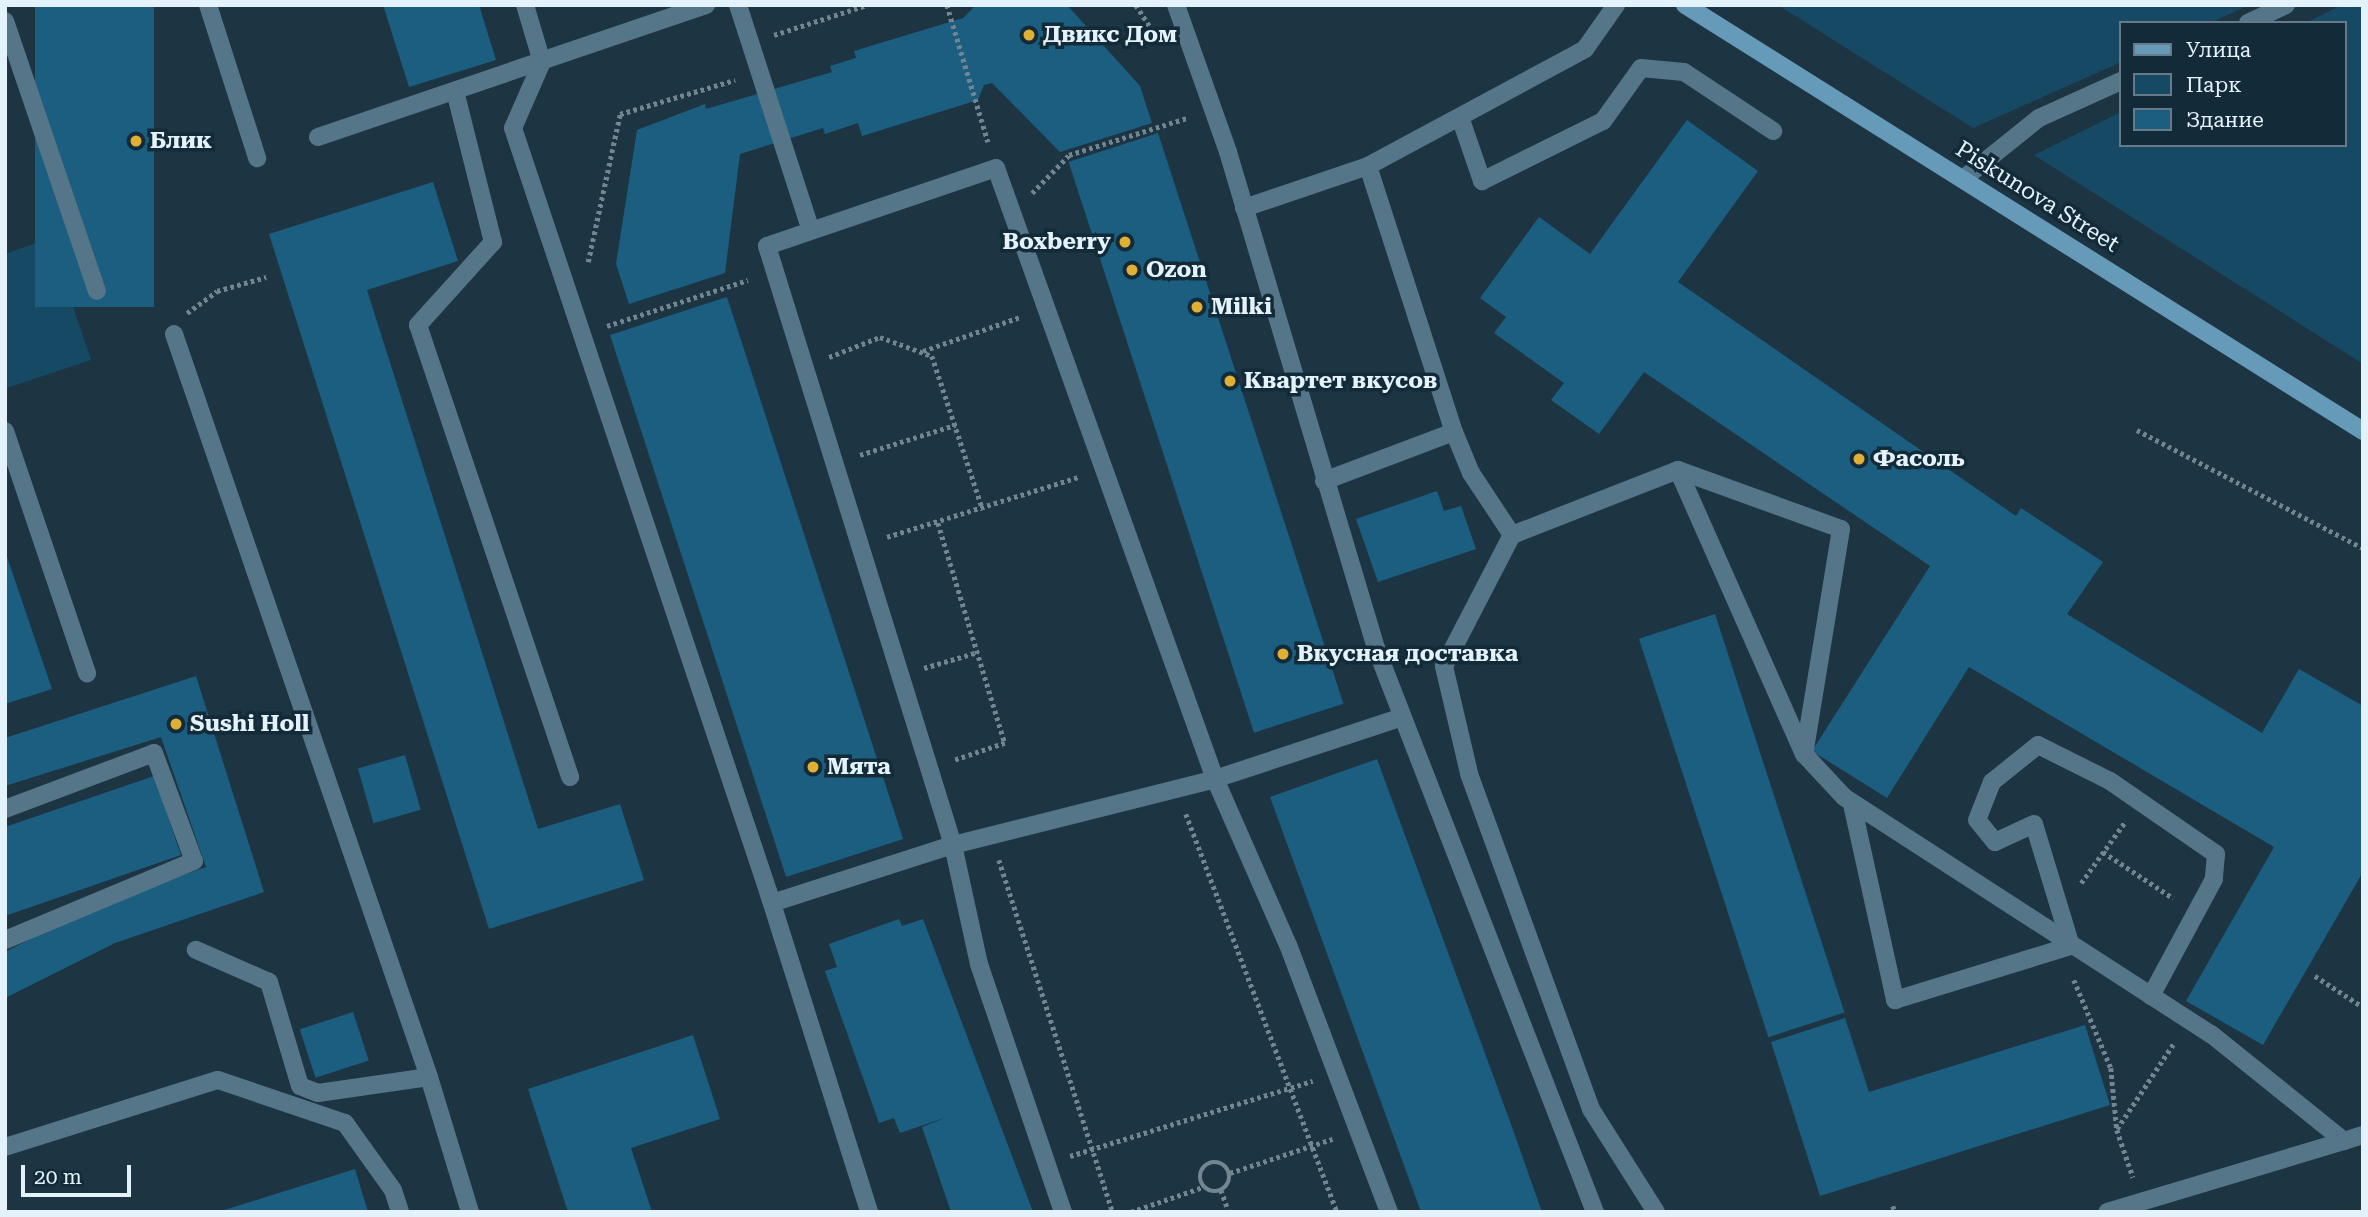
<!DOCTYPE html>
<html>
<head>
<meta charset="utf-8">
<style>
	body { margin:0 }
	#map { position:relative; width:2368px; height:1217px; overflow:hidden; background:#1d3543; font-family:"Roboto Serif",serif }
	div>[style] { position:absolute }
	.green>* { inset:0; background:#164964 }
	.building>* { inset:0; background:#1b5e80; transform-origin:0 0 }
	.path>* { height:4.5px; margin-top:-2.25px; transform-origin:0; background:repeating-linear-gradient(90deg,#728692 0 3.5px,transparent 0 7px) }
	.path>.ring { margin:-2.25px; padding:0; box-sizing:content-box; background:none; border:4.5px solid #728692; border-radius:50% }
	.lane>* { height:18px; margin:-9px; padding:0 9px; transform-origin:9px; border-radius:9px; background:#557588 }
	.street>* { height:18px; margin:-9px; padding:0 9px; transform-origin:9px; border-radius:9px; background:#557588 }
	.secondary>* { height:18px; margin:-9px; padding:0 9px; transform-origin:9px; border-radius:9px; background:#669ab9 }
	.dots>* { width:19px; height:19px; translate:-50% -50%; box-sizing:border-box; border:4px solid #132b39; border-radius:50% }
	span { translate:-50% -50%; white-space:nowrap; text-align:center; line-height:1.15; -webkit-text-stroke:7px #132b39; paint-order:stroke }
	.poi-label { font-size:23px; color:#e3f2fb; font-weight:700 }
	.left { translate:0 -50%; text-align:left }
	.right { translate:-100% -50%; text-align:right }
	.street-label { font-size:23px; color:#e3f2fb }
	.frame { position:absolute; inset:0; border:7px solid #e3f2fb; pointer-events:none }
	.legend { position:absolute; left:2119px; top:21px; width:228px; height:126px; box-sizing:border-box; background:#132b39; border:2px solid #667b87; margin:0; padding:9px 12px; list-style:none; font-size:21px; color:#e3f2fb }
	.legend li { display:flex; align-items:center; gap:14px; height:35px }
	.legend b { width:35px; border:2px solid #667b87 }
	.scale { position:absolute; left:21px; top:1165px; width:110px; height:32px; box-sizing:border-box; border:4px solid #e3f2fb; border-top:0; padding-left:9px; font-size:21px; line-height:24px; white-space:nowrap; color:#e3f2fb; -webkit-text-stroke:5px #132b39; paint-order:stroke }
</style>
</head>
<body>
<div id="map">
	<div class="green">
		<div style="clip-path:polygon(1778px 5px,2249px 5px,2210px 23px,2121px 23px,2121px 62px,1973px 128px)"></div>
		<div style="clip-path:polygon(2363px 5px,2363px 364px,2034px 155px,2121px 112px,2121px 145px,2345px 145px,2345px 23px,2305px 23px,2338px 7px)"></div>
		<div style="clip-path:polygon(50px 238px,91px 360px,7px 388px,5px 254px)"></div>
	</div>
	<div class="building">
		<div style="left:35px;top:5px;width:119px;height:302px"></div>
		<div style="clip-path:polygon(383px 5px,479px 5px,496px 60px,409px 87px)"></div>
		<div style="clip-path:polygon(976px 5px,1067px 5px,1140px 86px,1152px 123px,1060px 152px,992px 83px,984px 85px,978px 100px,862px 136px,858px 123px,825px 134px,823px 128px,740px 154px,725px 273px,629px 304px,616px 264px,637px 130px,705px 104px,706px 109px,832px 72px,830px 66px,856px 58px,854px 51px,963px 18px)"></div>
		<div style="clip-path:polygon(1687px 120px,1758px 171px,1678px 282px,2016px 516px,2021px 508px,2103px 562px,2067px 614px,2262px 733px,2299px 669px,2363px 706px,2363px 872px,2263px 1045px,2186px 1001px,2274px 847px,1969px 667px,1887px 798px,1812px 751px,1930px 566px,1644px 372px,1599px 434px,1551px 400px,1564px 383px,1494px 333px,1506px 317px,1480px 298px,1539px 217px,1590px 254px)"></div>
		<div style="left:1158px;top:133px;width:600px;height:94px;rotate:72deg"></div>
		<div style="clip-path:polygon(433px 182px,458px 261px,367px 290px,538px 829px,620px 804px,644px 880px,489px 929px,269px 234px)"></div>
		<div style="left:727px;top:297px;width:570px;height:123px;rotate:72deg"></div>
		<div style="clip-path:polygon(1437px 491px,1444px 511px,1461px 506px,1476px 549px,1378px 582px,1356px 519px)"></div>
		<div style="clip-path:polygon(5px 551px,52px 689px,5px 704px)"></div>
		<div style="left:1715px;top:614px;width:419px;height:80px;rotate:72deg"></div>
		<div style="clip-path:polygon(196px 676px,264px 892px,115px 943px,5px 998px,5px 952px,99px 904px,206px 867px,161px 737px,5px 786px,5px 738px)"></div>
		<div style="left:405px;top:755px;width:57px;height:49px;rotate:74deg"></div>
		<div style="clip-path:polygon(1377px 759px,1512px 1127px,1542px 1212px,1421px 1212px,1270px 797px)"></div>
		<div style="clip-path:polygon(154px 776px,181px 855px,5px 916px,5px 827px)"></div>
		<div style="clip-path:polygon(899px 919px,902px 926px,923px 919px,1033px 1212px,951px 1212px,922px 1127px,947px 1117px,900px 1133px,894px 1118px,879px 1123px,825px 971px,837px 967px,829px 944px)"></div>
		<div style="left:353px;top:1012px;width:51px;height:56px;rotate:72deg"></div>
		<div style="clip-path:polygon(1845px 1018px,1869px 1092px,2085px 1025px,2110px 1105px,1820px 1196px,1771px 1042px)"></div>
		<div style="clip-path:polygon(693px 1035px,720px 1119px,631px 1148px,652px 1212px,568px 1212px,528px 1089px)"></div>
		<div style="clip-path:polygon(355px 1169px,368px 1212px,221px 1212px,221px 1211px)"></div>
	</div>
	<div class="path">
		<div style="left:947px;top:5px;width:143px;rotate:73.3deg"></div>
		<div style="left:1136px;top:5px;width:31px;rotate:57deg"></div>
		<div style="left:774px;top:35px;width:98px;rotate:-17.9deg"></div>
		<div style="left:1032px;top:193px;width:53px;rotate:-45.8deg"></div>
		<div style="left:1069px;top:155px;width:124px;rotate:-17.4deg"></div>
		<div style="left:588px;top:262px;width:151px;rotate:-77.8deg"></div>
		<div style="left:620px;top:114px;width:120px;rotate:-16.5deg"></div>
		<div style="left:187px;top:313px;width:37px;rotate:-36deg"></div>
		<div style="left:217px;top:291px;width:51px;rotate:-15.9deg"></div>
		<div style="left:607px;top:326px;width:148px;rotate:-18.1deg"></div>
		<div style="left:923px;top:351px;width:103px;rotate:-19.3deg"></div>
		<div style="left:829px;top:357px;width:55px;rotate:-21.4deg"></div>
		<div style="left:880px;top:337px;width:55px;rotate:20.1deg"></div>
		<div style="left:932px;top:356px;width:162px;rotate:71.7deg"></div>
		<div style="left:2137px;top:430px;width:255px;rotate:27.6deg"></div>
		<div style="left:860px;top:455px;width:100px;rotate:-17.5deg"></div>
		<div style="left:938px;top:523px;width:230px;rotate:73.1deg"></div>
		<div style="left:1005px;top:743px;width:53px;rotate:161.2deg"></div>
		<div style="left:887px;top:537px;width:201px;rotate:-17.4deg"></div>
		<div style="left:924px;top:668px;width:56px;rotate:-16.5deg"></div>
		<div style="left:1186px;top:814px;width:426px;rotate:69.2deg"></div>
		<div style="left:2103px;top:852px;width:84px;rotate:33.3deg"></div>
		<div style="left:999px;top:860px;width:370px;rotate:72.1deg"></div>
		<div style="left:2081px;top:883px;width:75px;rotate:-54.2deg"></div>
		<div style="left:2315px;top:976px;width:57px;rotate:32.9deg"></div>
		<div style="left:2074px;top:980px;width:95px;rotate:67.2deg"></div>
		<div style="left:2111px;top:1068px;width:62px;rotate:84.5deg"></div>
		<div style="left:2117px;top:1130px;width:50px;rotate:71.2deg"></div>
		<div style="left:2117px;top:1129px;width:103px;rotate:-56.5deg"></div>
		<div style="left:1070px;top:1156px;width:254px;rotate:-17.2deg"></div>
		<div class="ring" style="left:1200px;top:1162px;width:25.5px;height:25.5px"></div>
		<div style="left:1230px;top:1173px;width:108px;rotate:-18.4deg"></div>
		<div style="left:1221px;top:1190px;width:23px;rotate:70deg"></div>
		<div style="left:1893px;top:1206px;width:6px;rotate:72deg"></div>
		<div style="left:1131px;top:1212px;width:76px;rotate:-19.1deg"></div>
	</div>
	<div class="lane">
		<div style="left:208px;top:5px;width:161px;rotate:72.2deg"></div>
		<div style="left:525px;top:5px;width:59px;rotate:73.4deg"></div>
		<div style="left:542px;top:62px;width:72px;rotate:113.7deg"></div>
		<div style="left:513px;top:128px;width:817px;rotate:71.52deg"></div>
		<div style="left:772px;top:903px;width:190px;rotate:-17.8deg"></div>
		<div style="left:953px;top:845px;width:122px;rotate:77.7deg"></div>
		<div style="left:979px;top:964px;width:262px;rotate:71.3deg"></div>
		<div style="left:738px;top:5px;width:237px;rotate:72.1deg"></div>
		<div style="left:5px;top:21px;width:285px;rotate:71.2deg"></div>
		<div style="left:2248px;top:23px;width:42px;rotate:-25.3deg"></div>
		<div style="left:455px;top:91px;width:156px;rotate:75.9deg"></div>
		<div style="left:493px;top:242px;width:112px;rotate:132.1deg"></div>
		<div style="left:418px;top:325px;width:477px;rotate:71.4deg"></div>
		<div style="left:1460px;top:117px;width:68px;rotate:71deg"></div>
		<div style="left:1482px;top:181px;width:135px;rotate:-26.4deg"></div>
		<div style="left:1603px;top:121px;width:65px;rotate:-54.4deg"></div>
		<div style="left:1641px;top:68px;width:43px;rotate:5.3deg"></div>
		<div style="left:1684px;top:72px;width:107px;rotate:33.5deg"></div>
		<div style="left:318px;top:137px;width:410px;rotate:-18.8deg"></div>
		<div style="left:1368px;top:166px;width:280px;rotate:72.1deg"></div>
		<div style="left:1454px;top:432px;width:44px;rotate:67.5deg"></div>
		<div style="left:1471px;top:473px;width:74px;rotate:56.5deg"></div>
		<div style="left:1963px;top:179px;width:97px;rotate:-38.8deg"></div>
		<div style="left:2039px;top:118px;width:90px;rotate:-24.3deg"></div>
		<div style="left:1244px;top:208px;width:131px;rotate:-18.7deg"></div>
		<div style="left:1368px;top:166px;width:226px;rotate:-28.3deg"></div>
		<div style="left:1567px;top:59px;width:21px;rotate:-29deg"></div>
		<div style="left:1585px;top:49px;width:54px;rotate:-54.8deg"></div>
		<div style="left:174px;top:334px;width:786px;rotate:71.06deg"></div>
		<div style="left:429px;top:1077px;width:112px;rotate:171.8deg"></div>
		<div style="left:318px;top:1093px;width:19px;rotate:-159deg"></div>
		<div style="left:300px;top:1086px;width:109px;rotate:-106.6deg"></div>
		<div style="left:269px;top:982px;width:80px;rotate:-156.3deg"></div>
		<div style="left:5px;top:431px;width:256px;rotate:71.3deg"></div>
		<div style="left:1678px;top:470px;width:311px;rotate:66.1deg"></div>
		<div style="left:1804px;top:754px;width:59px;rotate:47.1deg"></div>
		<div style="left:1844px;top:797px;width:437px;rotate:32.9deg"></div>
		<div style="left:2211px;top:1034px;width:171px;rotate:38.8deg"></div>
		<div style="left:2344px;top:1141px;width:247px;rotate:163.3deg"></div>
		<div style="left:1324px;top:481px;width:139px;rotate:-20.7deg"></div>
		<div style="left:1852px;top:804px;width:201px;rotate:77.6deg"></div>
		<div style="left:1895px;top:1000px;width:184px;rotate:-17.1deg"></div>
		<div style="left:2071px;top:946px;width:127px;rotate:-106.9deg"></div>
		<div style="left:2034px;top:824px;width:43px;rotate:155.2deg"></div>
		<div style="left:1995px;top:842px;width:28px;rotate:-129deg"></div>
		<div style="left:1977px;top:820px;width:41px;rotate:-68.5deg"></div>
		<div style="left:1992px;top:782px;width:59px;rotate:-38.8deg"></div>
		<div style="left:2038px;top:745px;width:80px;rotate:26.6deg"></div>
		<div style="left:2110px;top:781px;width:129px;rotate:34.6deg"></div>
		<div style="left:2216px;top:854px;width:25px;rotate:95deg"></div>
		<div style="left:2214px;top:879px;width:133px;rotate:118.3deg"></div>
		<div style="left:5px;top:809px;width:159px;rotate:-20.6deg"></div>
		<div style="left:154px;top:753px;width:115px;rotate:69.7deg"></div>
		<div style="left:194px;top:861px;width:205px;rotate:157.3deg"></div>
		<div style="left:768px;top:891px;width:337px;rotate:72.5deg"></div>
		<div style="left:2344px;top:1141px;width:20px;rotate:-18deg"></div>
		<div style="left:5px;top:1147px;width:223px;rotate:-17.5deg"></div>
		<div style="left:218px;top:1080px;width:134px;rotate:18.7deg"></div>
		<div style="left:345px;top:1123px;width:82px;rotate:54.4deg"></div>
		<div style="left:393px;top:1190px;width:23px;rotate:72deg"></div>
		<div style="left:1389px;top:1212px;width:285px;rotate:-110.7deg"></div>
		<div style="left:1288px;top:945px;width:181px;rotate:-113.7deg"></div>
		<div style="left:1215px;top:779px;width:649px;rotate:-109.72deg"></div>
		<div style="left:996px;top:168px;width:242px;rotate:161.2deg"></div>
		<div style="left:767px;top:246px;width:627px;rotate:72.75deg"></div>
		<div style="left:953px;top:845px;width:270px;rotate:-14.1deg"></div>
		<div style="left:1215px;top:779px;width:197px;rotate:-18.3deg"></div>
		<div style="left:1656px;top:1212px;width:122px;rotate:-122.3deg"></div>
		<div style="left:1591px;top:1109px;width:357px;rotate:-110deg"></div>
		<div style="left:1469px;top:773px;width:110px;rotate:-103.2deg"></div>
		<div style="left:1444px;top:666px;width:148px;rotate:-62.6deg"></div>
		<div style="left:1512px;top:535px;width:178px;rotate:-21.4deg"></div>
		<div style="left:1678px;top:470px;width:173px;rotate:19.9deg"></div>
		<div style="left:1841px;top:529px;width:228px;rotate:99.3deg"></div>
	</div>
	<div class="street">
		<div style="left:1176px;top:5px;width:156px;rotate:70.5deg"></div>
		<div style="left:1228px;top:152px;width:518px;rotate:73.39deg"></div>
		<div style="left:1376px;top:648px;width:605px;rotate:68.78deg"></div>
		<div style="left:429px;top:1077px;width:141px;rotate:73.1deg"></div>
	</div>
	<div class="secondary">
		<div style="left:1685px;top:5px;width:801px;rotate:32.14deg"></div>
	</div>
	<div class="dots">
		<div style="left:1029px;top:35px;background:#e0b034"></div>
		<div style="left:136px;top:141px;background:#e0b034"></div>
		<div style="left:1125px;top:242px;background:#e0b034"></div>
		<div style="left:1132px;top:270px;background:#e0b034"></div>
		<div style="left:1197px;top:307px;background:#e0b034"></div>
		<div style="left:1230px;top:381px;background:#e0b034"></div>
		<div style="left:1859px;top:459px;background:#e0b034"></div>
		<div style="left:1283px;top:654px;background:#e0b034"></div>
		<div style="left:176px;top:724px;background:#e0b034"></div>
		<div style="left:813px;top:767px;background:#e0b034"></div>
	</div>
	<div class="poi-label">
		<span class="left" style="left:1043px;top:35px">Двикс Дом</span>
		<span class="left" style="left:150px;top:141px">Блик</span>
		<span class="right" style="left:1111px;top:242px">Boxberry</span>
		<span class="left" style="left:1146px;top:270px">Ozon</span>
		<span class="left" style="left:1211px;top:307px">Milki</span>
		<span class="left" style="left:1244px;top:381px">Квартет вкусов</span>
		<span class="left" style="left:1873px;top:459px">Фасоль</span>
		<span class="left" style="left:1297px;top:654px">Вкусная доставка</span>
		<span class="left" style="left:190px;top:724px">Sushi Holl</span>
		<span class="left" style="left:827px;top:767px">Мята</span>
	</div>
	<div class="street-label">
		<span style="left:2037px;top:197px;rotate:32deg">Piskunova Street</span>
	</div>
	<div class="frame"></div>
	<ul class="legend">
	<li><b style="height:9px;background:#669ab9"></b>Улица</li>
	<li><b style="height:19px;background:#164964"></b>Парк</li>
	<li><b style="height:19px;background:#1b5e80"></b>Здание</li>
	</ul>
	<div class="scale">20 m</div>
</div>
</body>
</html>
